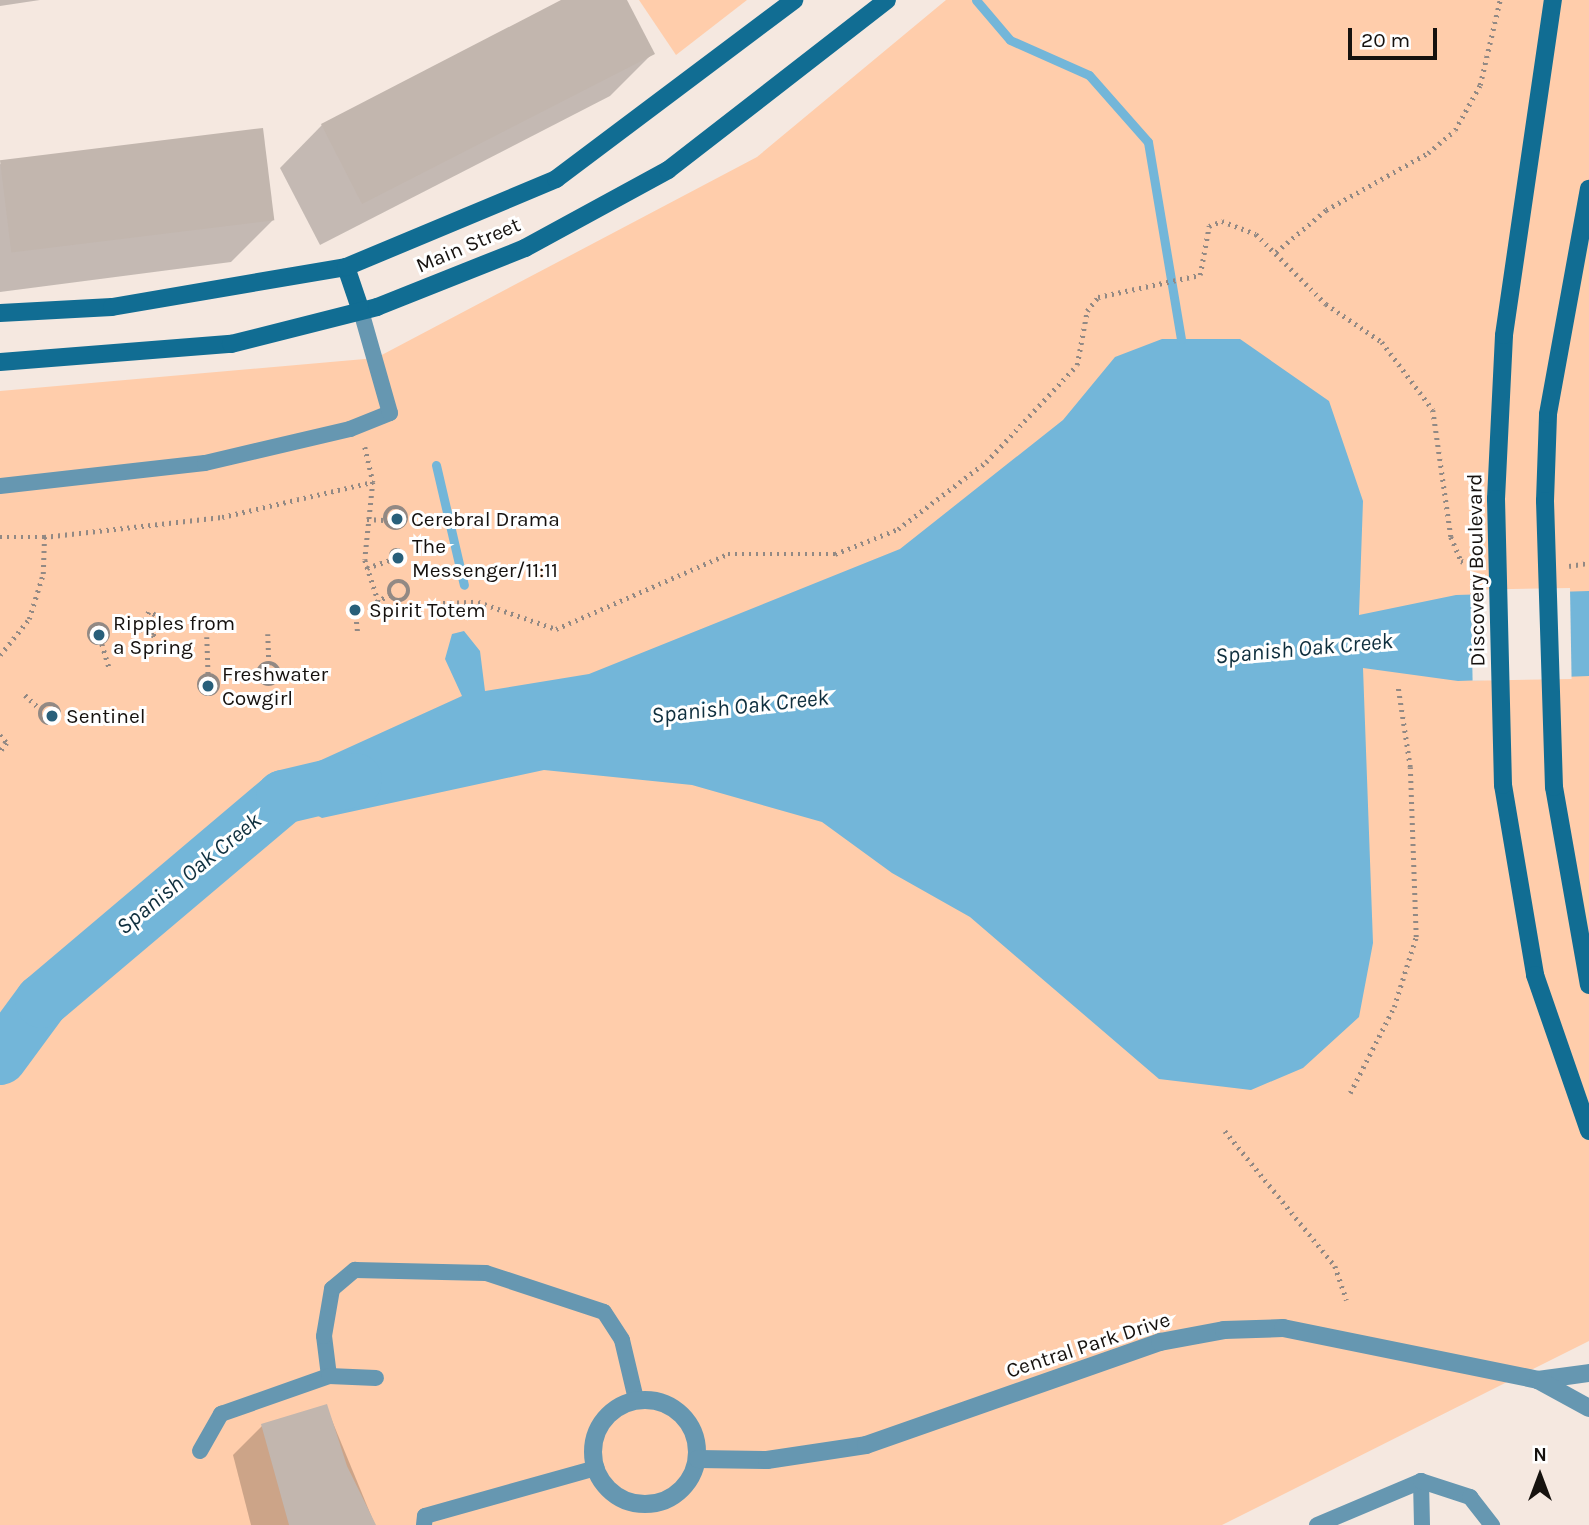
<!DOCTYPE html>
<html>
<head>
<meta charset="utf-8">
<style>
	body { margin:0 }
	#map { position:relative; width:1589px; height:1525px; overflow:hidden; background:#f5e8e0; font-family:Karla,sans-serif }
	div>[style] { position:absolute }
	.green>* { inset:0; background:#ffcdab }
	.water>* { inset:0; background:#73b6d9 }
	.pier>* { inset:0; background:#f5e8e0; transform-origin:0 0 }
	.shadow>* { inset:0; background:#0003 }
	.stream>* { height:9px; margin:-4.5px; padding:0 4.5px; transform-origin:4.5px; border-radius:4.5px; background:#73b6d9 }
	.river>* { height:54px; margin:-27px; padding:0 27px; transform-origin:27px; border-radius:27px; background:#73b6d9 }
	.building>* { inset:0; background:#c2b6ae; transform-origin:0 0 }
	.path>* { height:4.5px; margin-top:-2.25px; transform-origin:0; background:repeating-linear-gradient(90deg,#928984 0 2px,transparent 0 7px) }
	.path>.ring { margin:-2.25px; padding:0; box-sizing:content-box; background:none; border:4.5px solid #928984; border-radius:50% }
	.lane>* { height:16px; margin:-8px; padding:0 8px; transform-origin:8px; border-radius:8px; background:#6697b1 }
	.street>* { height:18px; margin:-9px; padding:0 9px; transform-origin:9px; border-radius:9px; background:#6697b1 }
	.street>.ring { margin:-9px; padding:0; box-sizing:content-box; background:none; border:18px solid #6697b1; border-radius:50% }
	.secondary>* { height:18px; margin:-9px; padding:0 9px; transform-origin:9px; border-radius:9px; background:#116d93 }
	.secondary-bridge>* { height:18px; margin:-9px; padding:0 9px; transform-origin:9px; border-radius:9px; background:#116d93 }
	.dots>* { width:19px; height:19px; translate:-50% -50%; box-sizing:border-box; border:4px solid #fff; border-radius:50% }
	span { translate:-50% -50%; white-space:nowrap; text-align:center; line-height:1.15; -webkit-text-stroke:6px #fff; paint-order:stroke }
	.street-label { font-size:21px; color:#16120f }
	.poi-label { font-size:21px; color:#16120f }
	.left { translate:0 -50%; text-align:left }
	.water-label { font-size:23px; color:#0f2f3e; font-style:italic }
	.north { position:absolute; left:1505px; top:1441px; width:70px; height:70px; -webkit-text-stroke:5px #fff; paint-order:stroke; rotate:0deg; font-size:19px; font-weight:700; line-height:28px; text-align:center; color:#16120f }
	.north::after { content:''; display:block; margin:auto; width:24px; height:32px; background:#16120f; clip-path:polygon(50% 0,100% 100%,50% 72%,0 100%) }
	.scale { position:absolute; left:1348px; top:28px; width:89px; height:32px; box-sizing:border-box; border:4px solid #16120f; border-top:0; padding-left:9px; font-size:21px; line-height:24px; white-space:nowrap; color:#16120f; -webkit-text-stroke:5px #fff; paint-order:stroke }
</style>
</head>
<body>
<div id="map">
	<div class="green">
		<div style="clip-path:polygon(639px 0,747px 0,676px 55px)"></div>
		<div style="clip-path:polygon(946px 0,1589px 0,1589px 1341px,1222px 1525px,0 1525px,0 391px,376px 358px,757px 157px)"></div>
	</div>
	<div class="water">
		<div style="clip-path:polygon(1162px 339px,1240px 339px,1329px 401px,1363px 501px,1359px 615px,1456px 595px,1589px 591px,1589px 676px,1458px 681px,1363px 668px,1373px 943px,1359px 1017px,1303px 1068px,1251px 1090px,1159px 1079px,970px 917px,892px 873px,822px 822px,692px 785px,544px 770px,322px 818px,283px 797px,297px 771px,462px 696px,445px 659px,452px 634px,464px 631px,480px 651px,485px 691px,589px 674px,900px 549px,1063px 420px,1115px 357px)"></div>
	</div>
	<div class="pier">
		<div style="left:1570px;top:588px;width:91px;height:99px;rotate:89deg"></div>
	</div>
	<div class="shadow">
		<div style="clip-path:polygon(0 0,40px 0,0 6px)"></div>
		<div style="clip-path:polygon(565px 0,625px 0,653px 53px,610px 96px,320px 245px,280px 168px,322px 125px)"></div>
		<div style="clip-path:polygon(0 164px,273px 220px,231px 262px,0 292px)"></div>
		<div style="clip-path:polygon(326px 1406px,375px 1525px,251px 1525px,233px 1455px,262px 1426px)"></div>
	</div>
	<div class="stream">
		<div style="left:976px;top:0;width:52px;rotate:49.6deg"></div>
		<div style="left:1010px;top:40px;width:86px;rotate:23.9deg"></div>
		<div style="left:1089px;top:75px;width:89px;rotate:48.6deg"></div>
		<div style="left:1148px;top:142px;width:200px;rotate:80.5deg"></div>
		<div style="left:436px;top:465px;width:123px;rotate:76.9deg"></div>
	</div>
	<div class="river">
		<div style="left:0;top:1058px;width:71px;rotate:-53.6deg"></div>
		<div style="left:42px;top:1001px;width:316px;rotate:-40.2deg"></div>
		<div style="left:283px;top:797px;width:74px;rotate:-13.3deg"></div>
	</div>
	<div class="building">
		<div style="clip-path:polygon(561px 0,627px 0,655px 54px,362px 204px,321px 124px)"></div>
		<div style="left:263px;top:128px;width:93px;height:265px;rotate:83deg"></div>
		<div style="clip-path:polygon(327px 1404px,347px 1466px,376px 1525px,289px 1525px,261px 1424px)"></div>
	</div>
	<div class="path">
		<div style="left:1276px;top:252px;width:65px;rotate:-40deg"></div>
		<div style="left:1326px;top:210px;width:117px;rotate:-29.2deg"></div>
		<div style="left:1428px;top:153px;width:35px;rotate:-40deg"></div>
		<div style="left:1455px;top:130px;width:51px;rotate:-60.9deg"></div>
		<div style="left:1480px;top:85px;width:87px;rotate:-76.8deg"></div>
		<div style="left:365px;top:447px;width:36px;rotate:77deg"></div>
		<div style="left:373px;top:482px;width:78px;rotate:95.9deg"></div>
		<div style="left:365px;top:560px;width:68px;rotate:72.1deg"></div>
		<div class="ring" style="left:385px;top:507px;width:17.5px;height:17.5px"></div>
		<div style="left:367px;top:519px;width:17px;rotate:3deg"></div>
		<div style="left:0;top:537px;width:44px"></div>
		<div class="ring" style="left:391.5px;top:550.5px;width:6.5px;height:6.5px"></div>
		<div style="left:1569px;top:566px;width:20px;rotate:-9deg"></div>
		<div style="left:367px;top:568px;width:28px;rotate:-19deg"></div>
		<div class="ring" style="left:389px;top:581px;width:15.5px;height:15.5px"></div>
		<div style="left:376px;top:602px;width:15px;rotate:-28deg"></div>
		<div style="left:443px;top:603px;width:35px;rotate:-2deg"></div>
		<div style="left:478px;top:602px;width:83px;rotate:19.1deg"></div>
		<div style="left:556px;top:629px;width:188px;rotate:-23.6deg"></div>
		<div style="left:728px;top:554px;width:107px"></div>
		<div style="left:835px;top:554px;width:68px;rotate:-21.6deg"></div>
		<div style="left:898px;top:529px;width:111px;rotate:-37.3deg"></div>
		<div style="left:986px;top:462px;width:133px;rotate:-46.8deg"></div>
		<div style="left:1077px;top:365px;width:55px;rotate:-79.5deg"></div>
		<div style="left:1087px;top:311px;width:18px;rotate:-52deg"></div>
		<div style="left:1098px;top:297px;width:104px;rotate:-12.2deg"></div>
		<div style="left:1200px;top:275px;width:50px;rotate:-79.6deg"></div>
		<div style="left:1209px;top:226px;width:14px;rotate:-21deg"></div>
		<div style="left:1222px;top:221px;width:36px;rotate:21deg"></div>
		<div style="left:1256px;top:234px;width:99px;rotate:45deg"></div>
		<div style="left:1326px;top:304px;width:68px;rotate:34.2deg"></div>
		<div style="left:1382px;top:342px;width:85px;rotate:53.1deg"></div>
		<div style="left:1433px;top:410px;width:128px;rotate:81.9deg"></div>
		<div style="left:1451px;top:537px;width:26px;rotate:67deg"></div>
		<div style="left:1461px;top:561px;width:17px;rotate:17deg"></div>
		<div class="ring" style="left:349px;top:603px;width:7.5px;height:7.5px"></div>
		<div style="left:356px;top:615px;width:20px;rotate:84deg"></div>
		<div class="ring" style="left:89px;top:624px;width:15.5px;height:15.5px"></div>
		<div style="left:268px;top:634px;width:29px;rotate:88deg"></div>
		<div style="left:153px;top:635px;width:19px;rotate:-65deg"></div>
		<div style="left:161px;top:618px;width:13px;rotate:-153deg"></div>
		<div style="left:149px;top:612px;width:19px;rotate:115deg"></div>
		<div style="left:141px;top:629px;width:13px;rotate:27deg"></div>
		<div style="left:153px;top:635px;width:17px;rotate:69deg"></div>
		<div style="left:207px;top:637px;width:38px;rotate:88deg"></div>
		<div style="left:102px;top:644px;width:24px;rotate:73deg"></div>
		<div style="left:0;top:655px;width:46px;rotate:-51.1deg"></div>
		<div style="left:29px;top:619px;width:47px;rotate:-72.7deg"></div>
		<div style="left:43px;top:574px;width:37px;rotate:-88deg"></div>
		<div style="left:44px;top:537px;width:179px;rotate:-6.4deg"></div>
		<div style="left:222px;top:517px;width:155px;rotate:-13.1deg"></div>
		<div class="ring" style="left:258px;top:663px;width:17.5px;height:17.5px"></div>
		<div class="ring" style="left:199px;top:675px;width:15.5px;height:15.5px"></div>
		<div style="left:25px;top:695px;width:22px;rotate:43deg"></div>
		<div class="ring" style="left:40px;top:704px;width:15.5px;height:15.5px"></div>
		<div style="left:0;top:735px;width:11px;rotate:49deg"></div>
		<div style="left:7px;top:743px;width:11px;rotate:128deg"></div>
		<div style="left:1350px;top:1093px;width:97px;rotate:-62.9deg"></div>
		<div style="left:1394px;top:1007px;width:73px;rotate:-72.6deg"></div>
		<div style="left:1416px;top:937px;width:170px;rotate:-92deg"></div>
		<div style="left:1410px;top:767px;width:80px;rotate:-98.6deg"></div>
		<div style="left:1225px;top:1131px;width:174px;rotate:50.8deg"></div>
		<div style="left:1335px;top:1266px;width:36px;rotate:71deg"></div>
	</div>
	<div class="lane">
		<div style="left:0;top:486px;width:206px;rotate:-6.4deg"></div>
		<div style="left:205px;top:463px;width:149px;rotate:-13.2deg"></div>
		<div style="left:350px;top:429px;width:43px;rotate:-21.8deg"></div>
		<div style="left:390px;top:413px;width:106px;rotate:-105.9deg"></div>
		<div style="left:329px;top:1376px;width:40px;rotate:-97.1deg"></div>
		<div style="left:324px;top:1336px;width:48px;rotate:-80.3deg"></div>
		<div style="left:332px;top:1289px;width:30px;rotate:-40deg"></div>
		<div style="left:355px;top:1270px;width:131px;rotate:1.3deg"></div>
		<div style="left:486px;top:1273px;width:124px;rotate:18.3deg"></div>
		<div style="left:604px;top:1312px;width:33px;rotate:57deg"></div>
		<div style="left:622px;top:1340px;width:61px;rotate:76.7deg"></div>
		<div style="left:200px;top:1451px;width:43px;rotate:-60.4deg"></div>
		<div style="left:221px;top:1414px;width:114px;rotate:-19.4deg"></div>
		<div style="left:329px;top:1376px;width:47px;rotate:2.4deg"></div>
		<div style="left:1421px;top:1481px;width:44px;rotate:88.7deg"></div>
		<div style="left:424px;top:1525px;width:9px;rotate:-84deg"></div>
		<div style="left:425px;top:1516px;width:178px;rotate:-15.7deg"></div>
		<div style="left:1317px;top:1525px;width:113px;rotate:-22.9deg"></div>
		<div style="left:1421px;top:1481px;width:52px;rotate:18.1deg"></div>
		<div style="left:1470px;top:1497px;width:36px;rotate:52deg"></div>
	</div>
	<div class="street">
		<div style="left:1538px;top:1380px;width:51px;rotate:-7.8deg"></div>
		<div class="ring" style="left:593px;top:1400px;width:86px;height:86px"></div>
		<div style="left:698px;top:1459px;width:69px;rotate:0.8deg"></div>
		<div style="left:767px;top:1460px;width:100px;rotate:-8.6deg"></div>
		<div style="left:866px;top:1445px;width:312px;rotate:-19.3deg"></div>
		<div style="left:1160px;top:1342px;width:65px;rotate:-10.6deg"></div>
		<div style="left:1224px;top:1330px;width:59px;rotate:-1.9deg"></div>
		<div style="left:1283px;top:1328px;width:260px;rotate:11.5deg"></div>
		<div style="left:1538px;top:1380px;width:58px;rotate:28.8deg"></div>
	</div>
	<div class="secondary">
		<div style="left:346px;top:267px;width:46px;rotate:71.2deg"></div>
		<div style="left:0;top:313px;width:112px;rotate:-3.1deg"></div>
		<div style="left:112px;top:307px;width:237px;rotate:-9.7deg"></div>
		<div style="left:346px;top:267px;width:228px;rotate:-22.7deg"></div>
		<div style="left:556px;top:179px;width:298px;rotate:-36.9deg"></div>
		<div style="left:0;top:362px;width:232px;rotate:-4.5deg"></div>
		<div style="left:231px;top:344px;width:151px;rotate:-14.2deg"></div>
		<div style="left:377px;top:307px;width:159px;rotate:-21.7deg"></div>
		<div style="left:525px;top:248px;width:163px;rotate:-28.6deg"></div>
		<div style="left:668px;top:170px;width:277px;rotate:-37.8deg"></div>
		<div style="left:1496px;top:499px;width:164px;rotate:-87.2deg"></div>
		<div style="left:1504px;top:335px;width:339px;rotate:-81.7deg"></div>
		<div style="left:1545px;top:501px;width:87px;rotate:-88deg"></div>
		<div style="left:1548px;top:414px;width:229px;rotate:-79.7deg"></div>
		<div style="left:1503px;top:785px;width:193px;rotate:80.4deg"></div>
		<div style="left:1535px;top:975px;width:165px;rotate:70.9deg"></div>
		<div style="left:1554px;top:787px;width:201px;rotate:80deg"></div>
	</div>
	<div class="secondary-bridge">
		<div style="left:1496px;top:499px;width:286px;rotate:88.6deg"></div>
		<div style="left:1545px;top:501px;width:286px;rotate:88.2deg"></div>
	</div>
	<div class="dots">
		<div style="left:397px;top:519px;background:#285f7a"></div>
		<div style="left:398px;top:558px;background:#285f7a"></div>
		<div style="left:355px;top:610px;background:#285f7a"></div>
		<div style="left:99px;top:635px;background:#285f7a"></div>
		<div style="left:208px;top:686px;background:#285f7a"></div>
		<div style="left:52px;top:716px;background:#285f7a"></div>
	</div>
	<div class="street-label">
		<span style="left:468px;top:245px;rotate:-23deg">Main Street</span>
		<span style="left:1476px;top:570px;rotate:-91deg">Discovery Boulevard</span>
		<span style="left:1088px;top:1345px;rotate:-18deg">Central Park Drive</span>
	</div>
	<div class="poi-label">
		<span class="left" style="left:411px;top:519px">Cerebral Drama</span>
		<span class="left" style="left:412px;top:558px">The<br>Messenger/11:11</span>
		<span class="left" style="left:369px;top:610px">Spirit Totem</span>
		<span class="left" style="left:113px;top:635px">Ripples from<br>a Spring</span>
		<span class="left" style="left:222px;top:686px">Freshwater<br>Cowgirl</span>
		<span class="left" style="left:66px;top:716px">Sentinel</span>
	</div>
	<div class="water-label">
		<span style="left:1304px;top:649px;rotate:-5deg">Spanish Oak Creek</span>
		<span style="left:740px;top:707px;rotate:-6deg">Spanish Oak Creek</span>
		<span style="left:189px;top:874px;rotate:-39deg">Spanish Oak Creek</span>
	</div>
	<div class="north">N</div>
	<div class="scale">20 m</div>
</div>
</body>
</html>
